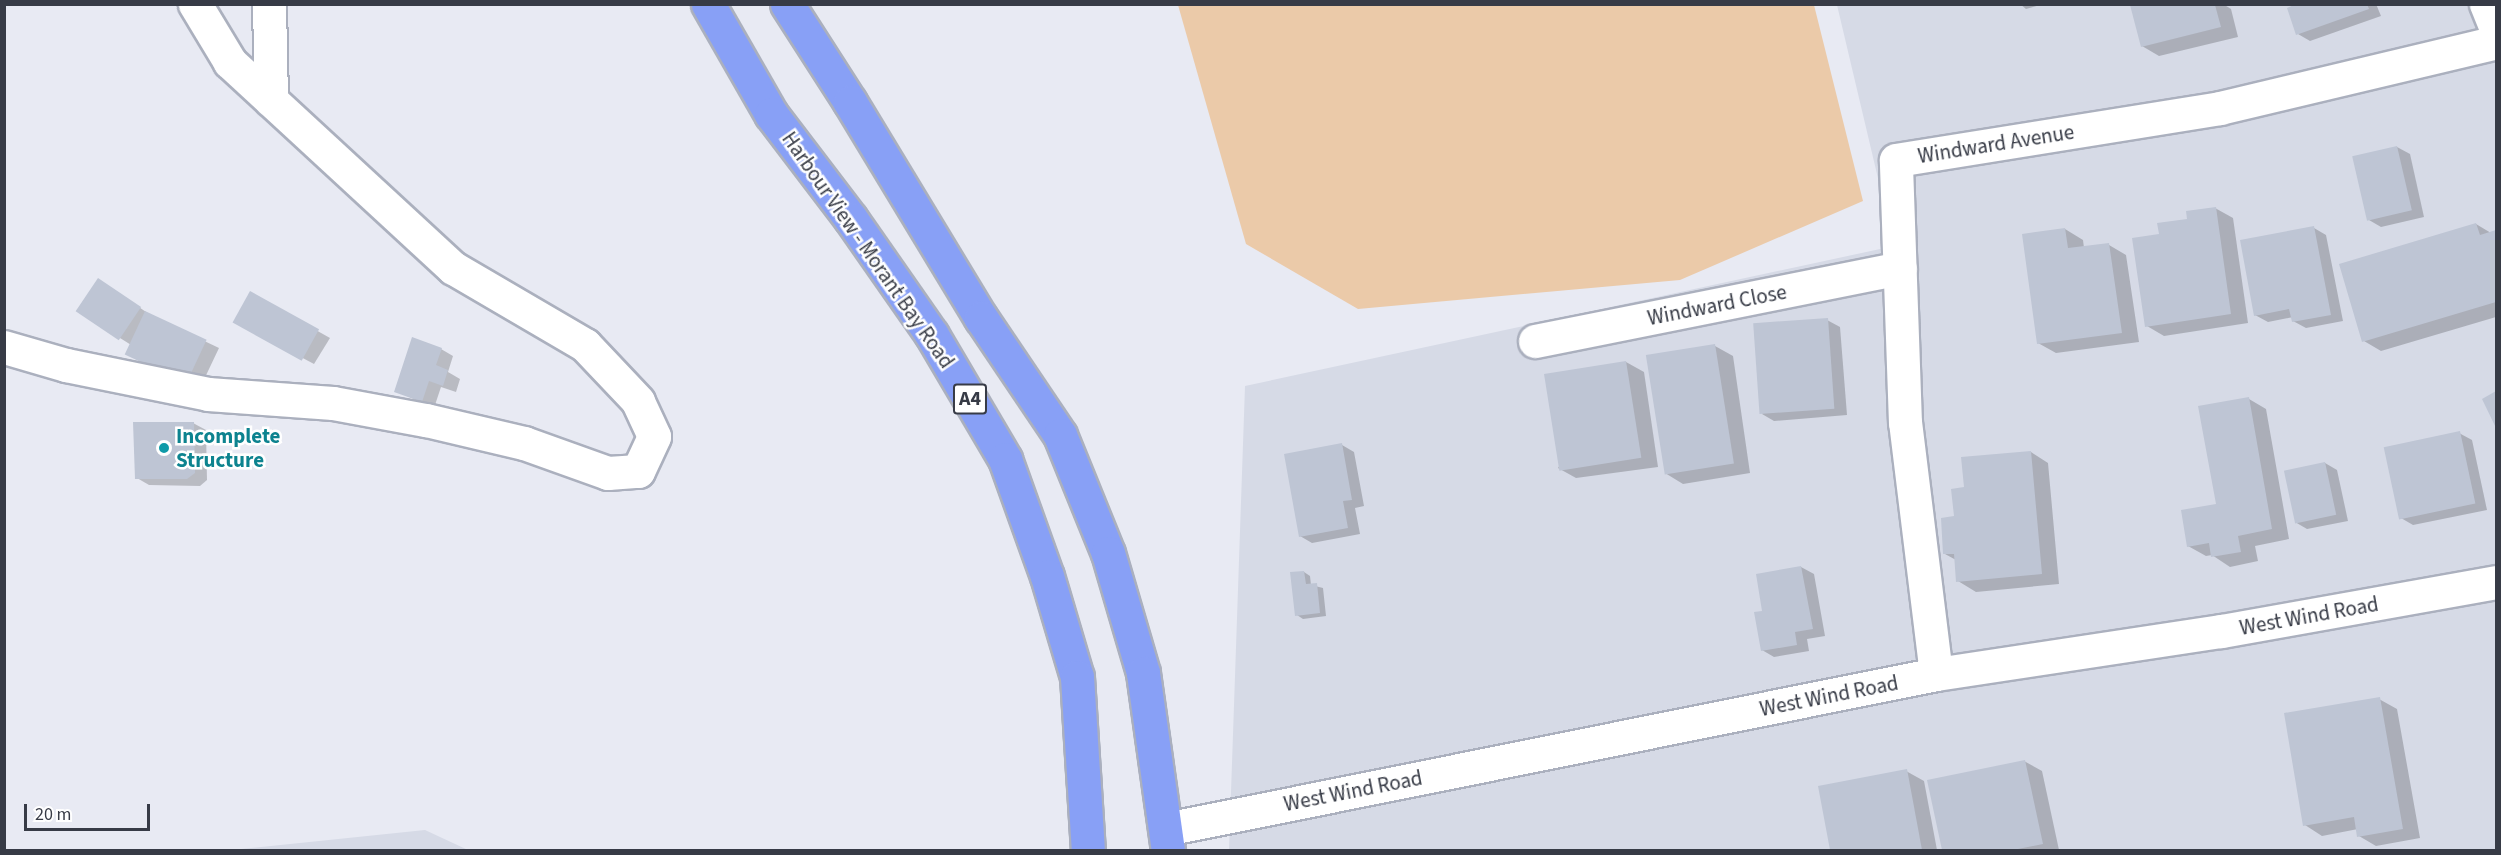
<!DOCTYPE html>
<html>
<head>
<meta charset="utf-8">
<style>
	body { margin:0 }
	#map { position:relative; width:2501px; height:855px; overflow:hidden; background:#e8eaf3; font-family:"Source Sans 3",sans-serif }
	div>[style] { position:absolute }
	.residential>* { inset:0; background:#d6dae6 }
	.water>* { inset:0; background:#ebcaa9 }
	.shadow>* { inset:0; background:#0003 }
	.building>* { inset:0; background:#bec5d4; transform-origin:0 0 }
	.roads { filter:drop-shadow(2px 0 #abb0be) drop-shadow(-2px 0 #abb0be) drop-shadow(0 2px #abb0be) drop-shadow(0 -2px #abb0be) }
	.minor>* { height:33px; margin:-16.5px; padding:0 16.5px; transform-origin:16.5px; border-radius:16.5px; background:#fff }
	.trunk>* { height:33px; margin:-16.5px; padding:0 16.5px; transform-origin:16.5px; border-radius:16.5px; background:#88a0f6 }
	.dots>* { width:16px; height:16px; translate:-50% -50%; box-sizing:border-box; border:3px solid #fff; border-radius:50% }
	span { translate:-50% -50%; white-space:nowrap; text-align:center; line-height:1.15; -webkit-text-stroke:5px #fff; paint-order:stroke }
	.shield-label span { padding:2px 4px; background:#fff; border:2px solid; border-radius:4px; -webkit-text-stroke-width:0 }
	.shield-label { font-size:20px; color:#373b46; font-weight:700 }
	.street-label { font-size:21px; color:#373b46 }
	.culture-label { font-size:21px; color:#0d838f; font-weight:700 }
	.left { translate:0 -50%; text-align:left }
	.frame { position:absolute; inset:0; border:6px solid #373b46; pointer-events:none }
	.scale { position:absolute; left:24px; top:804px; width:126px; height:27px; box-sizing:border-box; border:3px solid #373b46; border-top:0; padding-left:8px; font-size:18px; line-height:21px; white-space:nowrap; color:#373b46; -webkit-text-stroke:4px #fff; paint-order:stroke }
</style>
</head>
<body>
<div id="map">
	<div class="residential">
		<div style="clip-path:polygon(1837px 5px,2496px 5px,2496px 850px,1229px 850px,1245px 386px,1894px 246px)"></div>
		<div style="clip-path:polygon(425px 830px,468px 850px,231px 850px)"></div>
	</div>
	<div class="water">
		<div style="clip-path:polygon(1178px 5px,1814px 5px,1863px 201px,1680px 280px,1358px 309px,1246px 244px)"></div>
	</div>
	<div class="shadow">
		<div style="clip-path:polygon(2020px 4px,2044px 4px,2026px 9px)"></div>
		<div style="clip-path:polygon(2132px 4px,2223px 4px,2231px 9px,2238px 37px,2159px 56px,2142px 46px)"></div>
		<div style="clip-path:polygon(2300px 4px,2376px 4px,2381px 16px,2310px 41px,2298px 34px)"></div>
		<div style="clip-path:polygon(2397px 147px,2410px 154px,2424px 217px,2381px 227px,2369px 220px)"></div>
		<div style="clip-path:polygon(2215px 208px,2233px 218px,2248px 323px,2164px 336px,2147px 326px,2161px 235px)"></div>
		<div style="clip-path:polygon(2476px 224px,2491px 233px,2496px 232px,2496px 317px,2381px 351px,2364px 341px)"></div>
		<div style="clip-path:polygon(2314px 228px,2326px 235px,2343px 321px,2306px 328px,2293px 321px,2293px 317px,2268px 322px,2255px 315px)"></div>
		<div style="clip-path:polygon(2065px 229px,2083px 240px,2084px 248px,2109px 245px,2126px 255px,2139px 342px,2056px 353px,2038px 343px)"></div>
		<div style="clip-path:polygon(111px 288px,152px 316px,219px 348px,200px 388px,80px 313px)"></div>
		<div style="clip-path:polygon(250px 293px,330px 338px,314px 364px,248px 329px)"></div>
		<div style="clip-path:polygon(1827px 320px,1840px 327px,1847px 415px,1774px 421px,1762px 414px)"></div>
		<div style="clip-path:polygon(1715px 346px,1733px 356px,1750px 473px,1683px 484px,1665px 473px)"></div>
		<div style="clip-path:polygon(441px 349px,453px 356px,448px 372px,460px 379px,456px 392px,441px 387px,434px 408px,396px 391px)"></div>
		<div style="clip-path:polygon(1626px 362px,1644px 372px,1658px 467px,1576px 478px,1558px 468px)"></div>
		<div style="clip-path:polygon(2249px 399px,2266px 409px,2289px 539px,2255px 546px,2258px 561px,2230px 567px,2212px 555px,2206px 556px,2188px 546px,2217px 505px)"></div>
		<div style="clip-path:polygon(193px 423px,206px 430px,207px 480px,200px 486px,149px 485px,137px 478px)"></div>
		<div style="clip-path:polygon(2459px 433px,2472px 440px,2487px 510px,2413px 525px,2401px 518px)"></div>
		<div style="clip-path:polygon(1342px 445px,1354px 452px,1364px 506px,1355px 508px,1360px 534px,1312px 543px,1300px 536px)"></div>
		<div style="clip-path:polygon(2031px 452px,2048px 463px,2059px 584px,1976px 592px,1958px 581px,1956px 560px,1945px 554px,1966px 489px)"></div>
		<div style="clip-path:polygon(2325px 463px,2337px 470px,2348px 521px,2307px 529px,2295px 522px)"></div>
		<div style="clip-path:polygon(1801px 567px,1814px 574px,1825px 636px,1807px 639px,1809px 651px,1774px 657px,1762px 650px)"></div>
		<div style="clip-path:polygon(1304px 572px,1310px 576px,1311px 585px,1323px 588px,1326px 616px,1303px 619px,1297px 615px)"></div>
		<div style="clip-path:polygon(2379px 699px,2397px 709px,2420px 838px,2376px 846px,2359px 836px,2358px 829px,2322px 836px,2305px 825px)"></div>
		<div style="clip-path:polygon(2024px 761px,2042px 771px,2059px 850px,1944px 850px,1929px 781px)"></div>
		<div style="clip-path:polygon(1906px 771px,1924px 781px,1937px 850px,1831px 850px,1820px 787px)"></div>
	</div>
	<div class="building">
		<div style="clip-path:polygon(2296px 4px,2367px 4px,2369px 9px,2296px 35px,2287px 8px)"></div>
		<div style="clip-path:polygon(2130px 5px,2215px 5px,2221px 27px,2141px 47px)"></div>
		<div style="left:2397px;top:146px;width:66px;height:46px;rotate:77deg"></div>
		<div style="clip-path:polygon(2216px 207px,2231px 314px,2145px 327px,2132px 238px,2159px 234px,2157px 223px,2187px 219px,2186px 211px)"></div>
		<div style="clip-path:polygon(2476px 223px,2480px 235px,2496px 230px,2496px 302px,2362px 342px,2339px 264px)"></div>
		<div style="clip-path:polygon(2314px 226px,2331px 315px,2292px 322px,2289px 309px,2254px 316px,2240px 240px)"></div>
		<div style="clip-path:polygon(2065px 228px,2068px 248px,2109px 243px,2122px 333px,2037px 344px,2022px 234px)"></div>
		<div style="left:98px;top:278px;width:52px;height:40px;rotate:34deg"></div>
		<div style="left:250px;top:291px;width:79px;height:36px;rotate:29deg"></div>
		<div style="left:145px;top:311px;width:68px;height:48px;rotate:25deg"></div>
		<div style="left:1828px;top:318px;width:91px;height:75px;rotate:86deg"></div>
		<div style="clip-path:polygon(412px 337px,442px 348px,436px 365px,448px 370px,443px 386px,429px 381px,422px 402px,394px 392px)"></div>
		<div style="left:1715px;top:344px;width:121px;height:70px;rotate:81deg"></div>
		<div style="left:1626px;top:361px;width:98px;height:83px;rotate:81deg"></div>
		<div style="clip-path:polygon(2496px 391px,2496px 428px,2482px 399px)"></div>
		<div style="clip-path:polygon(2249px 397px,2272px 529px,2238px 536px,2241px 552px,2211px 557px,2209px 543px,2187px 547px,2181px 510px,2216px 504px,2198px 406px)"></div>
		<div style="clip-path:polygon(133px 422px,194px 422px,195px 473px,187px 479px,135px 479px)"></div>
		<div style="left:2460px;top:431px;width:74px;height:78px;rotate:78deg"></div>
		<div style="clip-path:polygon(1342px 443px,1352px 500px,1343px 501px,1348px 528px,1299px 537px,1284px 454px)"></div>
		<div style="clip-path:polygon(2031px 451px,2042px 574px,1956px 582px,1954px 554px,1943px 554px,1941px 518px,1954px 516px,1951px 489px,1964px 487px,1961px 457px)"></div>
		<div style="left:2325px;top:462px;width:54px;height:42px;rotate:78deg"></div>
		<div style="clip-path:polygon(1801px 566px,1813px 629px,1795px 632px,1797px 645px,1761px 651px,1754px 612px,1762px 611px,1756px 574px)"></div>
		<div style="clip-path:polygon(1304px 571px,1306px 584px,1317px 583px,1320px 613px,1295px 616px,1290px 572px)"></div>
		<div style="clip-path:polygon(2380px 697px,2403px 829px,2357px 837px,2354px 817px,2303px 826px,2284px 713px)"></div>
		<div style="clip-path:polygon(2025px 760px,2043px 844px,2013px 850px,1942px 850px,1927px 780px)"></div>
		<div style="clip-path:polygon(1907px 769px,1922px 850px,1830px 850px,1818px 786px)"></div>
	</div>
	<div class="roads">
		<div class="minor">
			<div style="left:269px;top:4px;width:96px;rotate:88.8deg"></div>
			<div style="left:2486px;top:4px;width:27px;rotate:68deg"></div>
			<div style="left:1535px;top:341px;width:372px;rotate:-11.3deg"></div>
			<div style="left:4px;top:347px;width:65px;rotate:16.2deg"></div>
			<div style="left:66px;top:365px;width:145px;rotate:11.5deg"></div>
			<div style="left:208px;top:394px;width:125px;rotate:4.1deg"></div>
			<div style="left:333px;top:403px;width:95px;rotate:10.4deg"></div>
			<div style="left:426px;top:420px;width:101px;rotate:13.2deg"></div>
			<div style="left:524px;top:443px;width:89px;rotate:19.7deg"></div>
			<div style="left:608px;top:473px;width:30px;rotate:-4deg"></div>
			<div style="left:638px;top:471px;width:38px;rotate:-65deg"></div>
			<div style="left:654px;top:436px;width:38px;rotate:-115deg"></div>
			<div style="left:638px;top:401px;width:77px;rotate:-133.4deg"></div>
			<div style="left:585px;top:345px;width:153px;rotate:-149.7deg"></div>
			<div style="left:453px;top:268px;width:304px;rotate:-137.3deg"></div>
			<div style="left:230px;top:62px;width:68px;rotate:-121.1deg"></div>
			<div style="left:1936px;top:674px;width:253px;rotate:-97deg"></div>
			<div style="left:1905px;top:423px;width:263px;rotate:-92deg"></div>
			<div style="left:1896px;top:160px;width:328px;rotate:-9.1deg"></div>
			<div style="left:2220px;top:108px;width:284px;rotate:-13.4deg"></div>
			<div style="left:1166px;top:829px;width:785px;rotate:-11.38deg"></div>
			<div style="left:1936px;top:674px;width:288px;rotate:-8.6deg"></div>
			<div style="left:2221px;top:631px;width:279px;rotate:-10.1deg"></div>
		</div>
		<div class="trunk">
			<div style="left:708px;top:4px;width:127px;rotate:60.2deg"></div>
			<div style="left:771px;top:114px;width:132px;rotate:52.7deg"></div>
			<div style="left:851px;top:219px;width:141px;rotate:55.1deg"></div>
			<div style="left:932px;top:335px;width:144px;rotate:59.5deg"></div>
			<div style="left:1005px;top:459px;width:124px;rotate:70.3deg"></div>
			<div style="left:1047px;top:576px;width:105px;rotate:73.5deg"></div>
			<div style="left:1077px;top:677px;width:173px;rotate:86.4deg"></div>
			<div style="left:787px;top:4px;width:117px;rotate:57.3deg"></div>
			<div style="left:850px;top:102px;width:253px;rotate:58.8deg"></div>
			<div style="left:981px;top:318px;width:141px;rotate:56deg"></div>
			<div style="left:1060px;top:435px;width:127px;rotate:67.9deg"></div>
			<div style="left:1108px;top:553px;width:125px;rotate:73.7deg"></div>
			<div style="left:1143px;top:673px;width:179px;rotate:82deg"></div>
		</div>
	</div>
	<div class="dots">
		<div style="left:164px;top:448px;background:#0f9aa8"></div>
	</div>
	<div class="shield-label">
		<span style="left:970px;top:399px">A4</span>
	</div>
	<div class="street-label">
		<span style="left:1996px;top:144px;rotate:-9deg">Windward Avenue</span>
		<span style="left:868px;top:250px;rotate:55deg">Harbour View - Morant Bay Road</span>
		<span style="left:1717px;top:305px;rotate:-11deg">Windward Close</span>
		<span style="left:2309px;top:616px;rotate:-10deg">West Wind Road</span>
		<span style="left:1829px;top:696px;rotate:-11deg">West Wind Road</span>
		<span style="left:1353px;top:791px;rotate:-11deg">West Wind Road</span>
	</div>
	<div class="culture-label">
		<span class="left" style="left:176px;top:448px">Incomplete<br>Structure</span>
	</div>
	<div class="frame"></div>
	<div class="scale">20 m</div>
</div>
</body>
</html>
